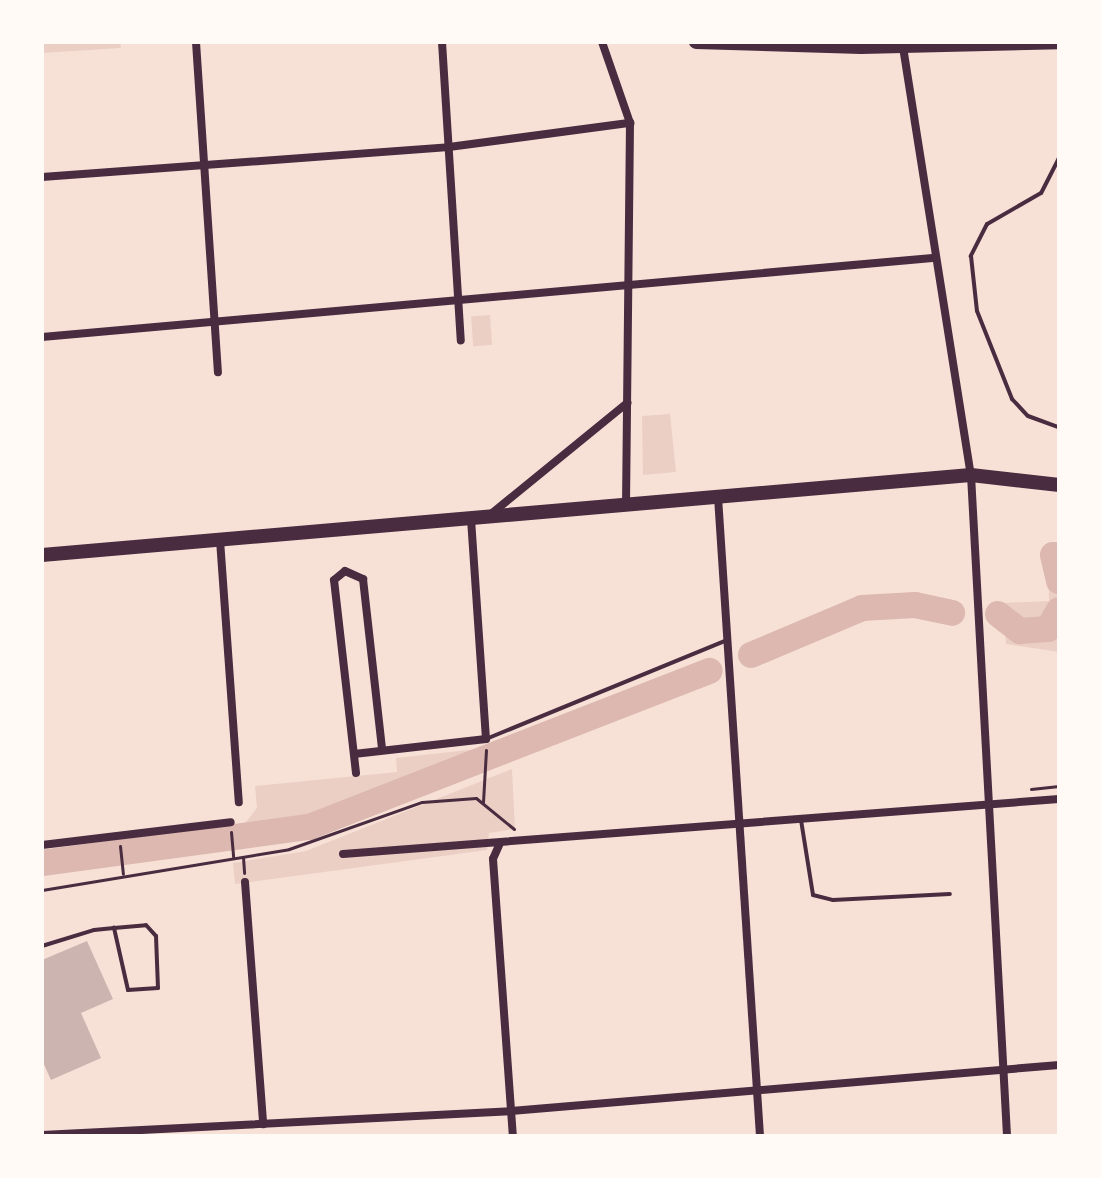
<!DOCTYPE html>
<html>
<head>
<meta charset="utf-8">
<style>
	body { margin:0 }
	#map { position:relative; width:1101px; height:1178px; overflow:hidden; background:#f7e1d7; font-family:Figtree,sans-serif }
	div>[style] { position:absolute }
	.green>* { inset:0; background:#ebcfc5; transform-origin:0 0 }
	.river>* { height:26px; margin:-13px; padding:0 13px; transform-origin:13px; border-radius:13px; background:#dcb8b0 }
	.building>* { inset:0; background:#ccb4b1 }
	.path>* { height:3px; margin:-1.5px; padding:0 1.5px; transform-origin:1.5px; border-radius:1.5px; background:#4a2c40 }
	.service>* { height:4px; margin:-2px; padding:0 2px; transform-origin:2px; border-radius:2px; background:#4a2c40 }
	.minor>* { height:8px; margin:-4px; padding:0 4px; transform-origin:4px; border-radius:4px; background:#4a2c40 }
	.primary>* { height:14px; margin:-7px; padding:0 7px; transform-origin:7px; border-radius:7px; background:#4a2c40 }
	span { translate:-50% -50%; white-space:nowrap; text-align:center; line-height:1.15; -webkit-text-stroke:8px #fffaf5; paint-order:stroke }
	.frame { position:absolute; inset:0; border:44px solid #fffaf5; pointer-events:none }
</style>
</head>
<body>
<div id="map">
	<div class="green">
		<div style="clip-path:polygon(42px 42px,120px 42px,121px 48px,42px 53px)"></div>
		<div style="left:490px;top:315px;width:30px;height:19px;rotate:86deg"></div>
		<div style="clip-path:polygon(670px 414px,676px 472px,643px 475px,642px 416px)"></div>
		<div style="clip-path:polygon(1048px 549px,1059px 553px,1059px 652px,1006px 644px,1003px 603px,1049px 601px)"></div>
		<div style="clip-path:polygon(495px 747px,329px 810px,236px 835px,257px 808px,255px 786px,397px 772px,396px 758px)"></div>
		<div style="clip-path:polygon(512px 769px,515px 829px,489px 833px,487px 850px,235px 884px,233px 863px,306px 851px)"></div>
	</div>
	<div class="river">
		<div style="left:1059px;top:557px;width:6px;rotate:-162deg"></div>
		<div style="left:1053px;top:555px;width:27px;rotate:77deg"></div>
		<div style="left:998px;top:614px;width:28px;rotate:38deg"></div>
		<div style="left:1020px;top:631px;width:28px;rotate:-4deg"></div>
		<div style="left:1048px;top:629px;width:22px;rotate:-60deg"></div>
		<div style="left:751px;top:655px;width:121px;rotate:-22.9deg"></div>
		<div style="left:862px;top:608px;width:53px;rotate:-3.2deg"></div>
		<div style="left:915px;top:605px;width:38px;rotate:12deg"></div>
		<div style="left:42px;top:863px;width:269px;rotate:-7.7deg"></div>
		<div style="left:309px;top:827px;width:430px;rotate:-21.3deg"></div>
	</div>
	<div class="building">
		<div style="clip-path:polygon(87px 941px,113px 999px,81px 1013px,101px 1058px,51px 1080px,42px 1060px,42px 960px)"></div>
	</div>
	<div class="path">
		<div style="left:1031px;top:789px;width:28px;rotate:-6deg"></div>
		<div style="left:483px;top:802px;width:52px;rotate:-86.7deg"></div>
		<div style="left:231px;top:832px;width:25px;rotate:85deg"></div>
		<div style="left:120px;top:846px;width:28px;rotate:84deg"></div>
		<div style="left:243px;top:857px;width:16px;rotate:86deg"></div>
		<div style="left:42px;top:890px;width:250px;rotate:-9.4deg"></div>
		<div style="left:289px;top:849px;width:141px;rotate:-19.5deg"></div>
		<div style="left:422px;top:802px;width:54px;rotate:-4.2deg"></div>
		<div style="left:476px;top:798px;width:49px;rotate:39.2deg"></div>
	</div>
	<div class="service">
		<div style="left:1059px;top:158px;width:39px;rotate:117deg"></div>
		<div style="left:1041px;top:193px;width:62px;rotate:150.1deg"></div>
		<div style="left:987px;top:224px;width:36px;rotate:117deg"></div>
		<div style="left:971px;top:256px;width:55px;rotate:83.8deg"></div>
		<div style="left:977px;top:311px;width:95px;rotate:68.3deg"></div>
		<div style="left:1012px;top:399px;width:23px;rotate:47deg"></div>
		<div style="left:1028px;top:416px;width:33px;rotate:20deg"></div>
		<div style="left:486px;top:739px;width:261px;rotate:-22.3deg"></div>
		<div style="left:801px;top:820px;width:76px;rotate:80.9deg"></div>
		<div style="left:813px;top:895px;width:21px;rotate:14deg"></div>
		<div style="left:833px;top:900px;width:117px;rotate:-2.9deg"></div>
		<div style="left:42px;top:946px;width:54px;rotate:-17.1deg"></div>
		<div style="left:94px;top:930px;width:20px;rotate:-6deg"></div>
		<div style="left:114px;top:928px;width:32px;rotate:-5deg"></div>
		<div style="left:146px;top:925px;width:15px;rotate:48deg"></div>
		<div style="left:156px;top:936px;width:52px;rotate:87.8deg"></div>
		<div style="left:158px;top:988px;width:30px;rotate:176deg"></div>
		<div style="left:128px;top:990px;width:64px;rotate:-102.7deg"></div>
	</div>
	<div class="minor">
		<div style="left:196px;top:42px;width:331px;rotate:86.2deg"></div>
		<div style="left:442px;top:42px;width:299px;rotate:86.4deg"></div>
		<div style="left:602px;top:42px;width:86px;rotate:70.9deg"></div>
		<div style="left:630px;top:123px;width:382px;rotate:90.6deg"></div>
		<div style="left:903px;top:47px;width:433px;rotate:81deg"></div>
		<div style="left:971px;top:475px;width:662px;rotate:86.88deg"></div>
		<div style="left:42px;top:177px;width:408px;rotate:-4.2deg"></div>
		<div style="left:449px;top:147px;width:183px;rotate:-7.6deg"></div>
		<div style="left:42px;top:337px;width:894px;rotate:-5.07deg"></div>
		<div style="left:718px;top:497px;width:640px;rotate:86.24deg"></div>
		<div style="left:491px;top:514px;width:176px;rotate:-39.2deg"></div>
		<div style="left:220px;top:540px;width:263px;rotate:85.9deg"></div>
		<div style="left:354px;top:754px;width:133px;rotate:-6.5deg"></div>
		<div style="left:486px;top:739px;width:223px;rotate:-93.9deg"></div>
		<div style="left:356px;top:773px;width:194px;rotate:-96.5deg"></div>
		<div style="left:334px;top:580px;width:14px;rotate:-39deg"></div>
		<div style="left:345px;top:571px;width:20px;rotate:24deg"></div>
		<div style="left:363px;top:579px;width:171px;rotate:83.6deg"></div>
		<div style="left:500px;top:843px;width:17px;rotate:114deg"></div>
		<div style="left:493px;top:859px;width:278px;rotate:85.9deg"></div>
		<div style="left:42px;top:845px;width:190px;rotate:-6.9deg"></div>
		<div style="left:343px;top:854px;width:718px;rotate:-4.39deg"></div>
		<div style="left:245px;top:882px;width:243px;rotate:85.7deg"></div>
		<div style="left:42px;top:1135px;width:470px;rotate:-2.9deg"></div>
		<div style="left:511px;top:1111px;width:550px;rotate:-4.8deg"></div>
	</div>
	<div class="primary">
		<div style="left:696px;top:42px;width:165px;rotate:1.7deg"></div>
		<div style="left:861px;top:47px;width:198px;rotate:-1.4deg"></div>
		<div style="left:42px;top:555px;width:932px;rotate:-4.92deg"></div>
		<div style="left:971px;top:475px;width:89px;rotate:6.5deg"></div>
	</div>
	<div class="frame"></div>
</div>
</body>
</html>
